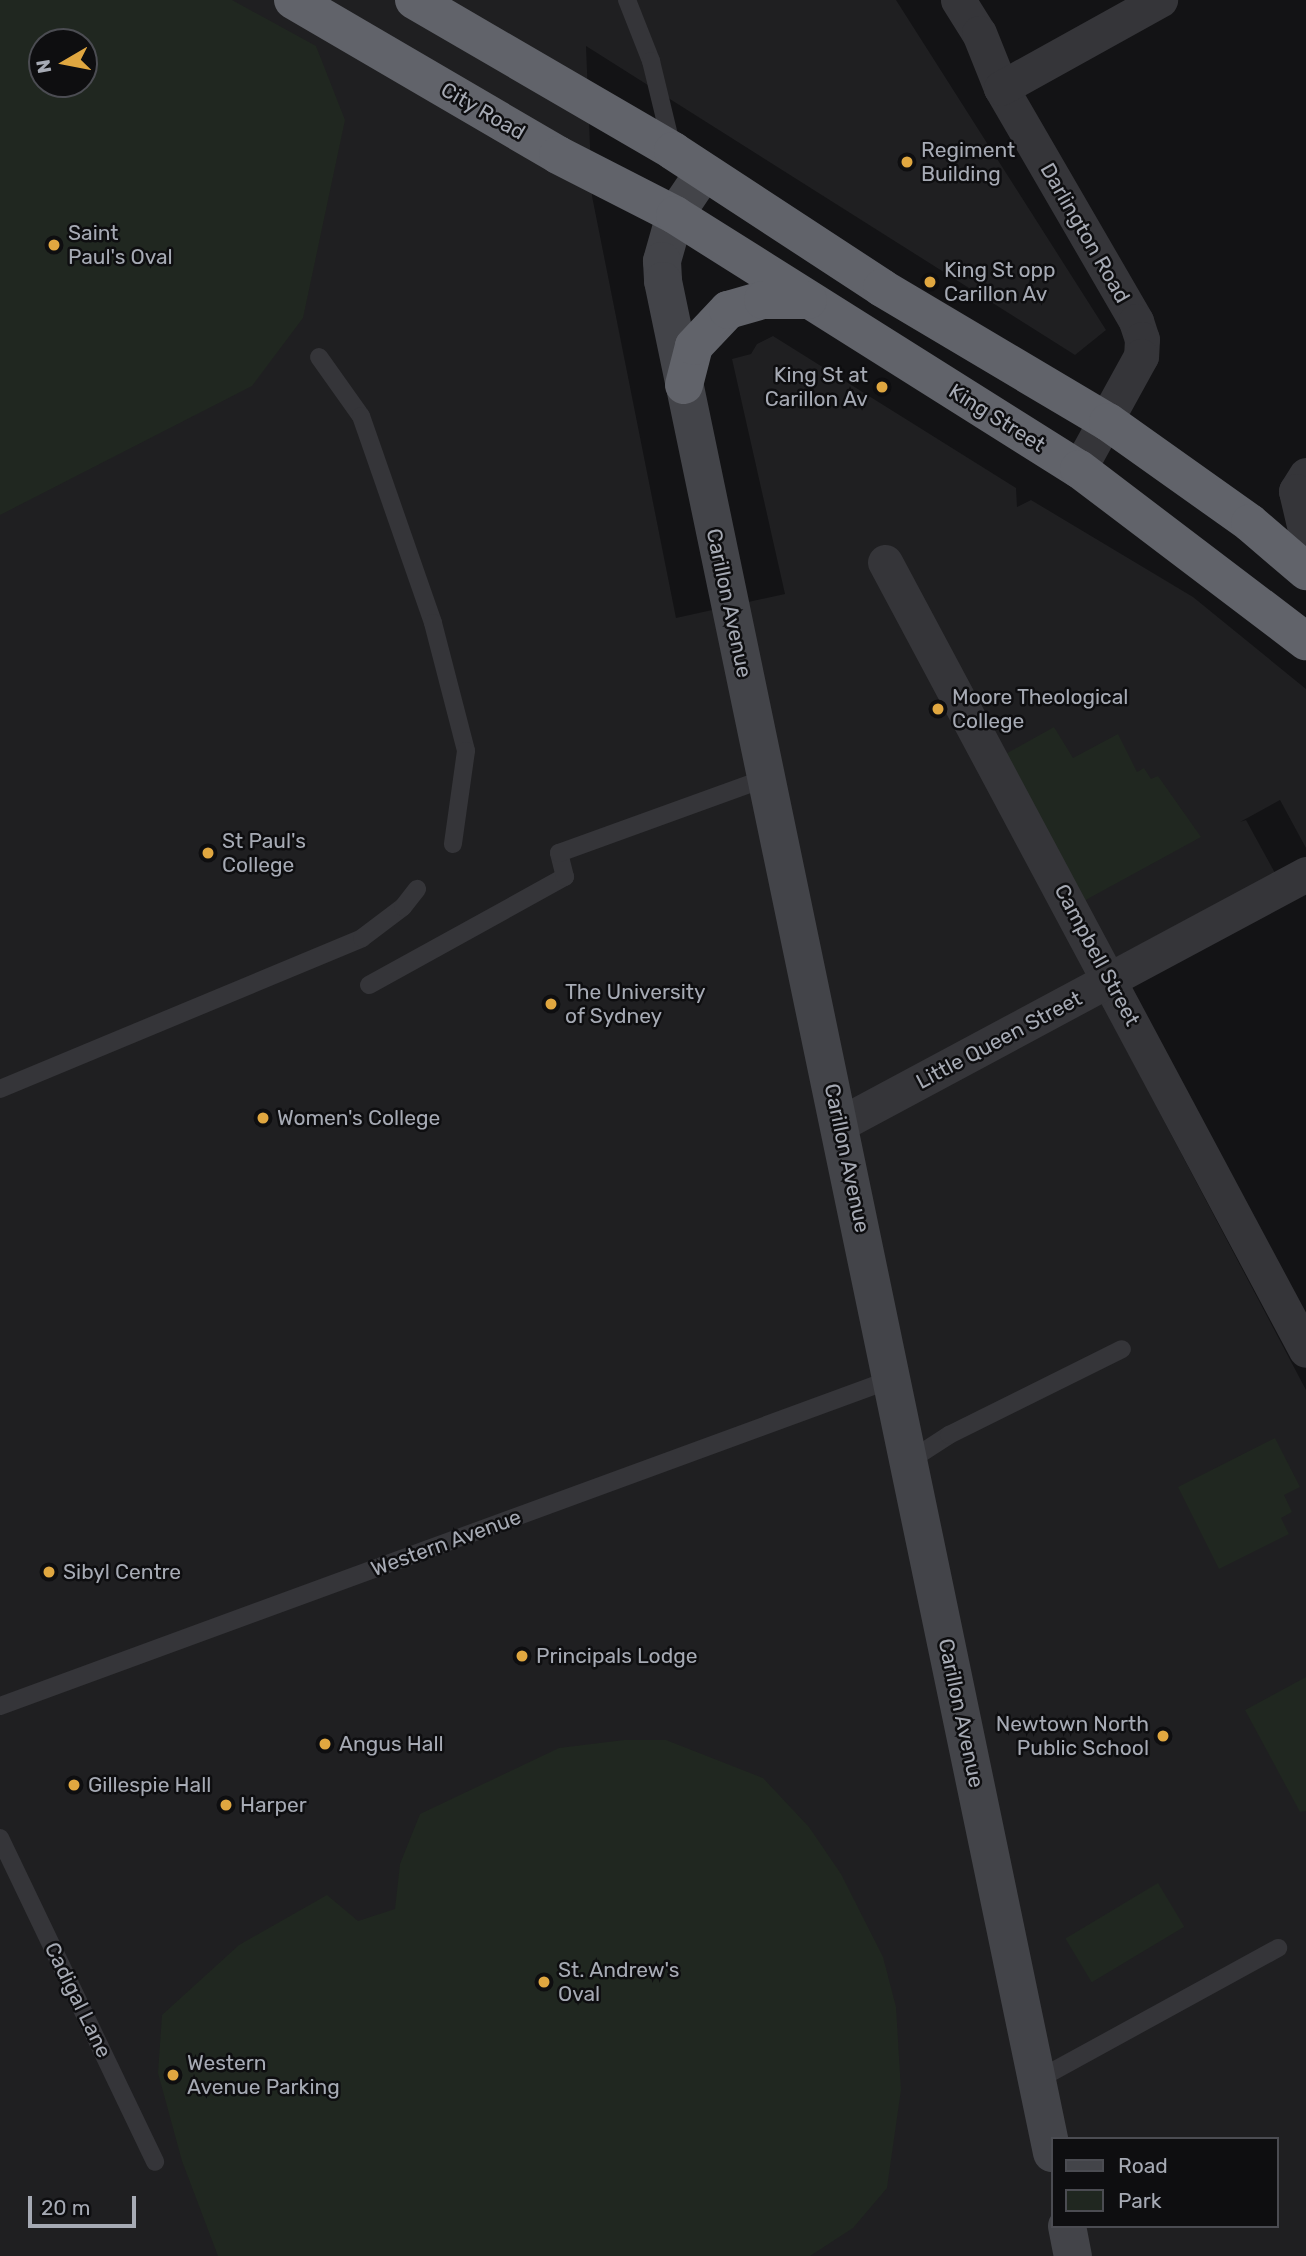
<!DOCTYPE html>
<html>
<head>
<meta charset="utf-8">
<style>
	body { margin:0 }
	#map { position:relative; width:1306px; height:2256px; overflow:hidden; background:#131315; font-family:Rubik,sans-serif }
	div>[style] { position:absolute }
	.built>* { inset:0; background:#1f1f21 }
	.green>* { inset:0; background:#202720; transform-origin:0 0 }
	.lane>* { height:18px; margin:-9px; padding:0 9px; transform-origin:9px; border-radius:9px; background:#353539 }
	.street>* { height:35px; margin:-17.5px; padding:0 17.5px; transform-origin:17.5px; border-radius:17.5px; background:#353539 }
	.secondary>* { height:38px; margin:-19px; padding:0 19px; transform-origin:19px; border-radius:19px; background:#434449 }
	.highway>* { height:38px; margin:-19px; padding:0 19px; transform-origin:19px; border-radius:19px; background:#61636a }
	.dots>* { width:19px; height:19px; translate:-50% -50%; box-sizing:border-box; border:4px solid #0e0e10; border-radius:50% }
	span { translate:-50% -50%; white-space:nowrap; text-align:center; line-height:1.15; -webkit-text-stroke:5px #0e0e10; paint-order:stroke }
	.street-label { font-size:21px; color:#a6aab4 }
	.poi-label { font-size:21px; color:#a6aab4 }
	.left { translate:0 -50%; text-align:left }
	.right { translate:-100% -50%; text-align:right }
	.legend { position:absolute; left:1051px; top:2137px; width:228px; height:91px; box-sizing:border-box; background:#0e0e10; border:2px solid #4b4c52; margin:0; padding:9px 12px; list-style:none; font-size:21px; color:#a6aab4 }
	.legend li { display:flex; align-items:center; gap:14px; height:35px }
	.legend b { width:35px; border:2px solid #4b4c52 }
	.north { position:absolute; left:28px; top:28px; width:70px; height:70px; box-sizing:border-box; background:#0e0e10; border:2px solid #4b4c52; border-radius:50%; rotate:260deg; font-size:19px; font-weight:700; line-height:28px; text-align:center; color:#a6aab4 }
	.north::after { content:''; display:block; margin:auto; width:24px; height:32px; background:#e0a740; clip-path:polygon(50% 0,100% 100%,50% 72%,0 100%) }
	.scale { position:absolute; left:28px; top:2196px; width:108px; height:32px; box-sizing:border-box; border:4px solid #a6aab4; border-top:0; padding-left:9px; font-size:21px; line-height:24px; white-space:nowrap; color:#a6aab4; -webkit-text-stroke:5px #0e0e10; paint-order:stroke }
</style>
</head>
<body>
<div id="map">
	<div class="built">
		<div style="clip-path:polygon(evenodd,0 0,896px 0,1106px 330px,1075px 355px,586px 46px,592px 196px,676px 618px,785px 594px,732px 359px,751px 354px,757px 344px,773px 336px,1016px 488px,1017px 507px,1031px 500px,1193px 597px,1306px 689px,1306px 848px,1280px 800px,1240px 822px,1246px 820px,1275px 873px,1086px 973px,1306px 1390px,1306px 2256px,0 2256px,0 0,42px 42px,84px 42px,84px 84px,42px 84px,42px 42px,0 0,1052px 2139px,1276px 2139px,1276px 2226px,1052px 2226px,1052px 2139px)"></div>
	</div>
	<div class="green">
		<div style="clip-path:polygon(evenodd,0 0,232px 0,316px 46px,345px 120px,303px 318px,252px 386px,0 515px,0 0,42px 42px,84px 42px,84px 84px,42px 84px,42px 42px)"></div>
		<div style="clip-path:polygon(1054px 727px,1073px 758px,1118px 734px,1137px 772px,1144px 768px,1151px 779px,1158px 776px,1201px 837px,1082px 902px,1002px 756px)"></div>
		<div style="clip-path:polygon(1275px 1438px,1300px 1487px,1284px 1495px,1292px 1512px,1281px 1518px,1289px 1534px,1219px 1569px,1178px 1487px)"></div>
		<div style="clip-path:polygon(1306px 1677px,1306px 1811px,1300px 1812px,1245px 1710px)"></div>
		<div style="clip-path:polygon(624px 1740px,666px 1740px,763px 1778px,809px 1827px,841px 1874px,883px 1957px,896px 2007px,901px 2090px,887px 2188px,853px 2228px,810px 2256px,218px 2256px,182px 2161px,158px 2073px,162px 2015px,239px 1945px,327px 1895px,358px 1921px,395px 1909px,400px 1864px,420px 1814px,559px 1748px)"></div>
		<div style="left:1158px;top:1883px;width:51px;height:108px;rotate:59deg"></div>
	</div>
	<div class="lane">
		<div style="left:627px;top:0;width:66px;rotate:68.5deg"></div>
		<div style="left:651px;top:61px;width:89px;rotate:76.4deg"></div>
		<div style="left:319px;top:357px;width:72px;rotate:54.6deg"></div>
		<div style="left:361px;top:416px;width:219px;rotate:70.8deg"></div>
		<div style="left:433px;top:623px;width:132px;rotate:75.5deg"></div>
		<div style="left:466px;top:751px;width:94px;rotate:98deg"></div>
		<div style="left:369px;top:985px;width:224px;rotate:-28.9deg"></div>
		<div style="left:565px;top:877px;width:25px;rotate:-104deg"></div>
		<div style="left:559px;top:853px;width:220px;rotate:-19.9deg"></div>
		<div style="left:0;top:1089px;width:392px;rotate:-22.6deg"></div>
		<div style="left:362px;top:938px;width:51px;rotate:-37.1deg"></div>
		<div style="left:403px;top:907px;width:23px;rotate:-52deg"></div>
		<div style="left:909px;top:1461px;width:48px;rotate:-33deg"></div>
		<div style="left:949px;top:1435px;width:193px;rotate:-26.4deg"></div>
		<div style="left:0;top:1706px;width:950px;rotate:-20.13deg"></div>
		<div style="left:0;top:1838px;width:359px;rotate:64.4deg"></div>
		<div style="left:1037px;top:2080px;width:275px;rotate:-28.7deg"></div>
	</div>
	<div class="street">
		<div style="left:958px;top:0;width:39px;rotate:58deg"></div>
		<div style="left:979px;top:33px;width:59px;rotate:68.2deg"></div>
		<div style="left:1001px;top:88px;width:269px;rotate:59.9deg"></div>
		<div style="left:1136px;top:321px;width:19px;rotate:72deg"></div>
		<div style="left:1142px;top:339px;width:17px;rotate:93deg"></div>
		<div style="left:1141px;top:356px;width:129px;rotate:118.8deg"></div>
		<div style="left:1001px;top:88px;width:182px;rotate:-29deg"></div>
		<div style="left:1306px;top:475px;width:19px;rotate:122deg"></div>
		<div style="left:1296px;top:491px;width:44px;rotate:76.9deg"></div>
		<div style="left:885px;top:562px;width:893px;rotate:61.89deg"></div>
		<div style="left:840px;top:1124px;width:529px;rotate:-28.21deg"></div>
	</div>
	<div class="secondary">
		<div style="left:704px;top:172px;width:52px;rotate:124deg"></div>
		<div style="left:675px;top:215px;width:48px;rotate:105.8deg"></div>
		<div style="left:662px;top:261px;width:20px;rotate:87deg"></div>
		<div style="left:663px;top:281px;width:1912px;rotate:78.26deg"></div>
		<div style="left:1067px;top:2226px;width:31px;rotate:79deg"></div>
	</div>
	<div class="highway">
		<div style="left:293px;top:0;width:307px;rotate:30.3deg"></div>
		<div style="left:558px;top:155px;width:131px;rotate:27.1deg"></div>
		<div style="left:675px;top:215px;width:477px;rotate:32.2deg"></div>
		<div style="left:1079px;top:469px;width:285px;rotate:37.2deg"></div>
		<div style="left:414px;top:0;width:300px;rotate:30.2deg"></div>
		<div style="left:673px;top:151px;width:250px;rotate:33.2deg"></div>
		<div style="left:882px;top:288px;width:263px;rotate:30.7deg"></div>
		<div style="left:1108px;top:422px;width:174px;rotate:35.4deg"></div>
		<div style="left:1250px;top:523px;width:74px;rotate:40.6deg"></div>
		<div style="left:684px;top:385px;width:40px;rotate:-75.6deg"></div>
		<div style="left:694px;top:346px;width:50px;rotate:-46.6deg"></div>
		<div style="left:728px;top:310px;width:36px;rotate:-16deg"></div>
		<div style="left:763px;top:300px;width:45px"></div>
	</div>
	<div class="dots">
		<div style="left:907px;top:162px;background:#e0a740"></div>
		<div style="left:54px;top:245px;background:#e0a740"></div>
		<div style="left:930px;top:282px;background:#e0a740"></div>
		<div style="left:882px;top:387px;background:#e0a740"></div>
		<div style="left:938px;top:709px;background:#e0a740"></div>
		<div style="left:208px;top:853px;background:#e0a740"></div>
		<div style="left:551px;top:1004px;background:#e0a740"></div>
		<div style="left:263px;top:1118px;background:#e0a740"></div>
		<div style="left:49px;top:1572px;background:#e0a740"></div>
		<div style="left:522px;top:1656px;background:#e0a740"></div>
		<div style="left:1163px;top:1736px;background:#e0a740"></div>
		<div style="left:325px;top:1744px;background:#e0a740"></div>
		<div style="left:74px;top:1785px;background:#e0a740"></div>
		<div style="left:226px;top:1805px;background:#e0a740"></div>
		<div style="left:544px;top:1982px;background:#e0a740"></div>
		<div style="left:173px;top:2075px;background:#e0a740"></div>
	</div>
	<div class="street-label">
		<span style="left:483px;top:111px;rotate:30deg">City Road</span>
		<span style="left:1085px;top:233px;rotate:60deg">Darlington Road</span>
		<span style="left:997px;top:418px;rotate:32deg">King Street</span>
		<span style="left:729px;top:603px;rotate:78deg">Carillon Avenue</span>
		<span style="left:1097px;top:955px;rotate:62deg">Campbell Street</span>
		<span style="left:999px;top:1040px;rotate:-28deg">Little Queen Street</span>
		<span style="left:847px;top:1158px;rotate:78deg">Carillon Avenue</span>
		<span style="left:446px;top:1543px;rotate:-20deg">Western Avenue</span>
		<span style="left:961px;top:1713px;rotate:78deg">Carillon Avenue</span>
		<span style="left:78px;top:2000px;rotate:64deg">Cadigal Lane</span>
	</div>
	<div class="poi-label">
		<span class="left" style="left:921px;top:162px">Regiment<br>Building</span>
		<span class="left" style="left:68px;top:245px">Saint<br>Paul's Oval</span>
		<span class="left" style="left:944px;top:282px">King St opp<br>Carillon Av</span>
		<span class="right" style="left:868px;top:387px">King St at<br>Carillon Av</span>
		<span class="left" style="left:952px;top:709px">Moore Theological<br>College</span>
		<span class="left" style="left:222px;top:853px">St Paul's<br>College</span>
		<span class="left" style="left:565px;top:1004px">The University<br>of Sydney</span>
		<span class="left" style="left:277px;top:1118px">Women's College</span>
		<span class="left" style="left:63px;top:1572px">Sibyl Centre</span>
		<span class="left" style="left:536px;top:1656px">Principals Lodge</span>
		<span class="right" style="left:1149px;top:1736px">Newtown North<br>Public School</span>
		<span class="left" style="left:339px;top:1744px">Angus Hall</span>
		<span class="left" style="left:88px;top:1785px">Gillespie Hall</span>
		<span class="left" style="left:240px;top:1805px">Harper</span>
		<span class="left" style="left:558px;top:1982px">St. Andrew's<br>Oval</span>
		<span class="left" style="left:187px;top:2075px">Western<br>Avenue Parking</span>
	</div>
	<ul class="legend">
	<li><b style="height:9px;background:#434449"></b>Road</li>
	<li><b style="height:19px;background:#202720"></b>Park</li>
	</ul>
	<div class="north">N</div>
	<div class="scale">20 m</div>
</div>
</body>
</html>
